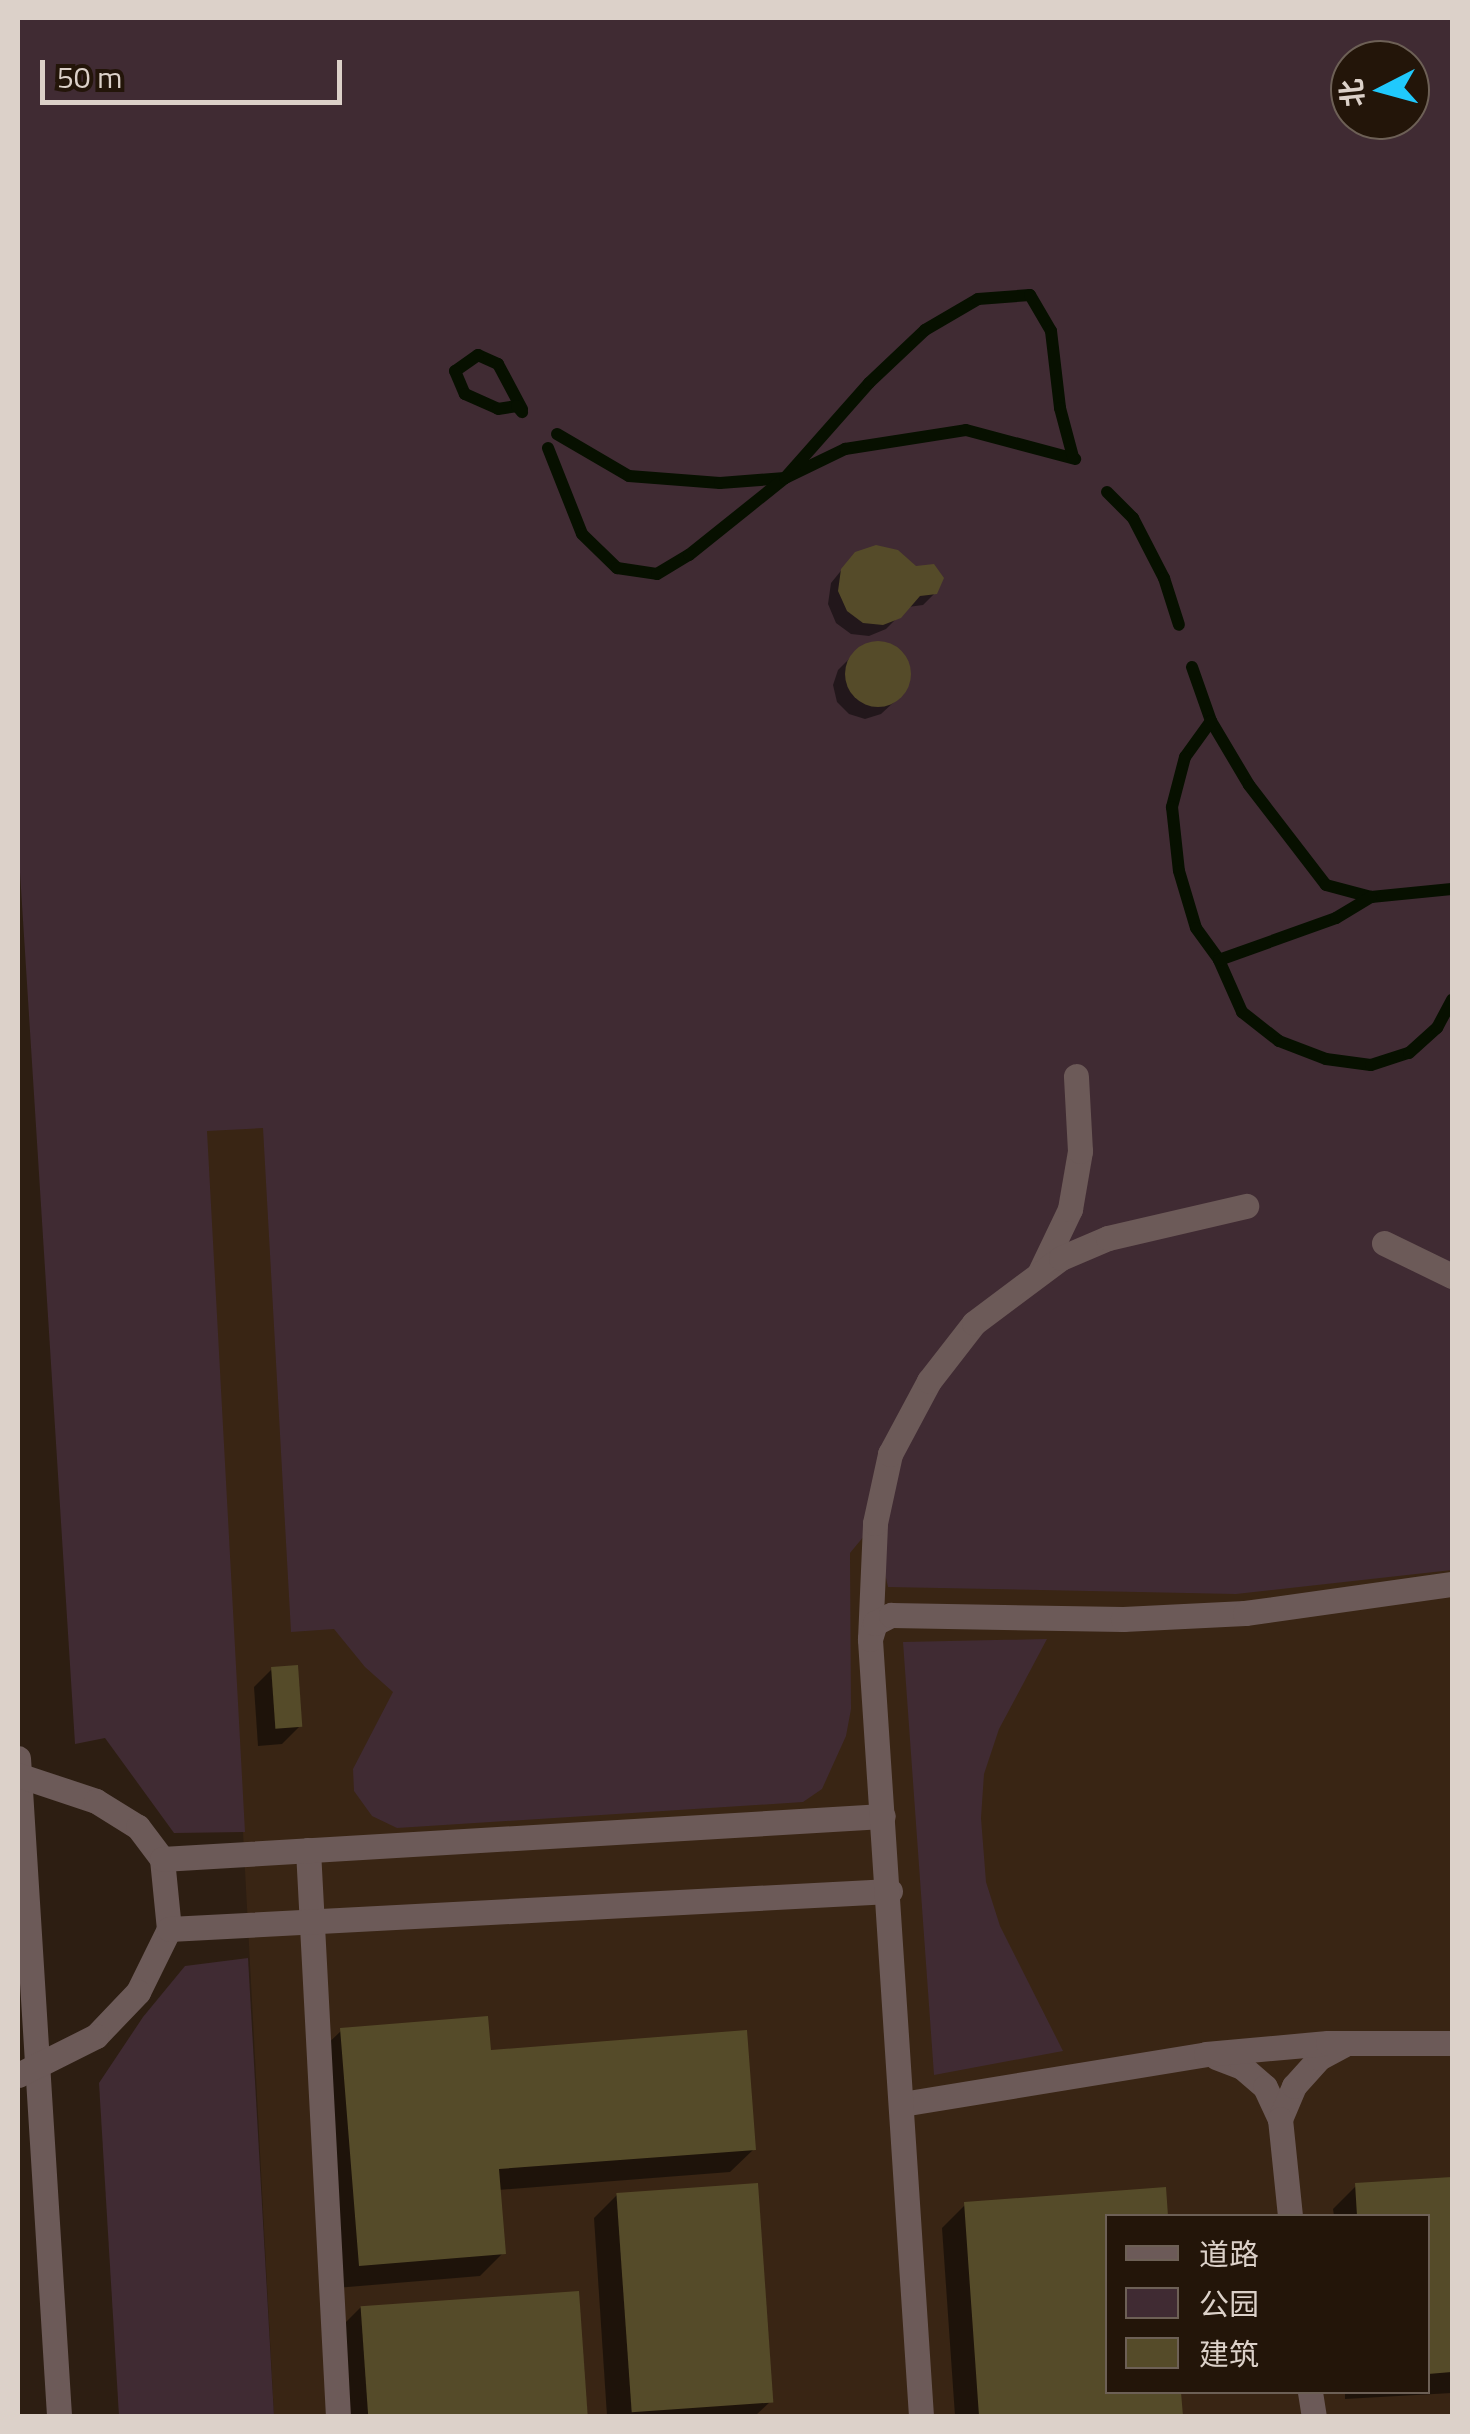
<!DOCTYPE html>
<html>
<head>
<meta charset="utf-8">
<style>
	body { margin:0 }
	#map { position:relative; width:1470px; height:2434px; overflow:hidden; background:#2d1e12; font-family:"Titillium Web","Noto Sans SC",sans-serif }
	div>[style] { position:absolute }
	.built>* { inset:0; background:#392514 }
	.green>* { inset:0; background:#402b33 }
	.shadow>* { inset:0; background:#0007 }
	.stream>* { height:12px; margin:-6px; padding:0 6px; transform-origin:6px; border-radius:6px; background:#071000 }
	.building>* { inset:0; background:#554b29; transform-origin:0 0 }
	.round { border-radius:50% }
	.minor>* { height:25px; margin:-12.5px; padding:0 12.5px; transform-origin:12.5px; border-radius:12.5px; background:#6c5a58 }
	span { translate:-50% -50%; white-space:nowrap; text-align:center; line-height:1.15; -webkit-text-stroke:8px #231509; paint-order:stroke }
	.frame { position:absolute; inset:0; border:20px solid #dcd1c9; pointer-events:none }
	.legend { position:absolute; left:1105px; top:2214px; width:325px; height:180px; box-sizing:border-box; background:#231509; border:2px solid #6d6056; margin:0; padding:12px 18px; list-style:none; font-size:30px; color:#dcd1c9 }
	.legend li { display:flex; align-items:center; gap:20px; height:50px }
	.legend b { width:50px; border:2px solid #6d6056 }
	.north { position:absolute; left:1330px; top:40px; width:100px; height:100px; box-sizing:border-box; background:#231509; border:2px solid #6d6056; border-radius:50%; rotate:264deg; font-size:28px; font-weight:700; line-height:40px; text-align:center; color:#dcd1c9 }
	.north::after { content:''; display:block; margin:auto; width:35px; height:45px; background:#20c9fd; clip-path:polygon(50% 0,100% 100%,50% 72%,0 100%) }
	.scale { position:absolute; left:40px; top:60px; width:302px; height:45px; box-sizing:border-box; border:5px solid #dcd1c9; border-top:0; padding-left:12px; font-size:30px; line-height:35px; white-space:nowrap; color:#dcd1c9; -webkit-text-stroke:8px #231509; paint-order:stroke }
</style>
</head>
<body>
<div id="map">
	<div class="built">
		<div style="clip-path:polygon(evenodd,1452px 18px,1452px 2416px,274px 2416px,193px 891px,188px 85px,1452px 18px,1350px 60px,1410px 60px,1410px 120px,1350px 120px,1350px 60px,1452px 18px,1108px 2216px,1428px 2216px,1428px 2392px,1108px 2392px,1108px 2216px)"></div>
	</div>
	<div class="green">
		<div style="clip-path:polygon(evenodd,18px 18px,1452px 18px,1452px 1570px,1236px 1594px,888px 1587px,874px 1524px,850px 1553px,851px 1709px,846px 1736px,822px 1789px,803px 1802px,397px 1828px,372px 1816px,354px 1791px,353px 1769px,393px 1692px,365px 1667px,334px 1629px,291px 1632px,263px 1128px,207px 1131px,245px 1832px,174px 1833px,105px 1738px,75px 1744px,18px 841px,18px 18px,1350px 60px,1410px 60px,1410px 120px,1350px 120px,1350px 60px)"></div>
		<div style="clip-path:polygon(1047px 1639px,999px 1729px,984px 1774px,981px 1818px,986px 1882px,1000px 1926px,1063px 2051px,934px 2075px,903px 1642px)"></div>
		<div style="clip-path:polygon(248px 1958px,274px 2416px,119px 2416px,99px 2083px,143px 2017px,185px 1966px)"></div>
	</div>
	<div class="shadow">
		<div style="clip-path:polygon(844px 567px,935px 593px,923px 605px,908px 607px,886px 629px,869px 636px,851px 634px,836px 623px,828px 604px,831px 583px)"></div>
		<div style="clip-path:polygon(877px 642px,892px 646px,904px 656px,909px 672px,905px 689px,894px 702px,881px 714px,865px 719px,849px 714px,837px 702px,833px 685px,838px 670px,862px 646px)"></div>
		<div style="clip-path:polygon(272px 1669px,300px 1726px,282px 1744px,258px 1746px,254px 1687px)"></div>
		<div style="clip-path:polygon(342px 2030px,489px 2053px,754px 2149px,730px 2172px,498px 2190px,503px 2253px,480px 2276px,336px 2288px,318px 2053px)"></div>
		<div style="clip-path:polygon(1452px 2180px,1452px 2393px,1345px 2399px,1345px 2392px,1428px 2392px,1428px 2216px,1334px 2216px,1333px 2209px,1356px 2186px)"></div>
		<div style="clip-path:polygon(1164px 2190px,1166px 2216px,1108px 2216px,1108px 2392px,1178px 2392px,1180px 2416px,955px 2416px,942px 2228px,966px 2204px)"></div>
		<div style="clip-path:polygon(617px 2195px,771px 2401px,755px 2416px,607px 2416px,594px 2218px)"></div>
		<div style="clip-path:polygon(361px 2307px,585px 2416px,343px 2416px,338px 2330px)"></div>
	</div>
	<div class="stream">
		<div style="left:522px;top:409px;width:51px;rotate:-118.1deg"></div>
		<div style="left:498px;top:364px;width:22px;rotate:-156deg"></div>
		<div style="left:478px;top:355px;width:28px;rotate:145deg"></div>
		<div style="left:455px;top:371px;width:25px;rotate:67deg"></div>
		<div style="left:465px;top:394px;width:36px;rotate:24deg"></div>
		<div style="left:498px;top:409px;width:19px;rotate:-9deg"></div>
		<div style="left:517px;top:406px;width:8px;rotate:50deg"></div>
		<div style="left:557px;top:434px;width:83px;rotate:30.3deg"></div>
		<div style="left:629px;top:476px;width:91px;rotate:4.4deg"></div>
		<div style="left:720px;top:483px;width:65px;rotate:-4.4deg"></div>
		<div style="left:785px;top:478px;width:67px;rotate:-25.8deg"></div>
		<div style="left:845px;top:449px;width:122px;rotate:-8.9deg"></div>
		<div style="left:966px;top:430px;width:113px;rotate:14.9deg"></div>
		<div style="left:548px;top:448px;width:92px;rotate:68.4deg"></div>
		<div style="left:582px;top:534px;width:49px;rotate:44.2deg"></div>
		<div style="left:617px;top:568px;width:40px;rotate:8.5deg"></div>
		<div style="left:657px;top:574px;width:37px;rotate:-31deg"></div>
		<div style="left:689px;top:555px;width:123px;rotate:-38.7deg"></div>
		<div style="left:785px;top:478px;width:127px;rotate:-48.5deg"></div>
		<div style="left:869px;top:383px;width:77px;rotate:-43.4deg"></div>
		<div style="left:925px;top:330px;width:61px;rotate:-30.3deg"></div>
		<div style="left:978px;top:299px;width:52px;rotate:-4.4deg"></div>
		<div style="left:1030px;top:295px;width:42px;rotate:59.7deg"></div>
		<div style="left:1051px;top:331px;width:78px;rotate:83.3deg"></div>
		<div style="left:1060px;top:408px;width:51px;rotate:75.1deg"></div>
		<div style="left:1107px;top:492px;width:37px;rotate:45deg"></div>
		<div style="left:1133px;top:518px;width:68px;rotate:62.7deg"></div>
		<div style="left:1164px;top:578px;width:49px;rotate:72.3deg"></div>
		<div style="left:1192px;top:667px;width:57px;rotate:70.6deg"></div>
		<div style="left:1211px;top:721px;width:74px;rotate:59.3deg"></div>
		<div style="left:1249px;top:785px;width:126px;rotate:52.4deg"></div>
		<div style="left:1326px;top:885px;width:47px;rotate:14.9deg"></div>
		<div style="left:1371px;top:897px;width:81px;rotate:-5.6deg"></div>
		<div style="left:1211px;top:721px;width:44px;rotate:125.8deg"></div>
		<div style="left:1185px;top:757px;width:52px;rotate:104.6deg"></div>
		<div style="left:1172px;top:807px;width:64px;rotate:83.8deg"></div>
		<div style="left:1179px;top:871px;width:59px;rotate:73.4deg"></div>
		<div style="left:1196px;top:928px;width:39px;rotate:54deg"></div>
		<div style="left:1219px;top:960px;width:57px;rotate:66.1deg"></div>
		<div style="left:1242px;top:1012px;width:47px;rotate:38.1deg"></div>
		<div style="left:1279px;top:1041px;width:50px;rotate:21deg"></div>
		<div style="left:1326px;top:1059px;width:45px;rotate:7.6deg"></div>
		<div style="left:1371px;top:1065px;width:40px;rotate:-18deg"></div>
		<div style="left:1409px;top:1053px;width:38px;rotate:-42deg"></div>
		<div style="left:1437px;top:1028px;width:32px;rotate:-62deg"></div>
		<div style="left:1219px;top:960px;width:124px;rotate:-19.7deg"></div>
		<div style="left:1336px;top:918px;width:41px;rotate:-31deg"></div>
	</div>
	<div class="building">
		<div style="clip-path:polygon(876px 545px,898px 550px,916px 566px,934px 564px,944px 578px,937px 594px,920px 596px,901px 618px,883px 625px,863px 623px,847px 611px,838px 591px,841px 569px,855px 552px)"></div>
		<div class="round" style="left:845px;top:641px;width:66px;height:66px"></div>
		<div style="left:298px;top:1665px;width:62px;height:27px;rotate:86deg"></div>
		<div style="clip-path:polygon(488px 2016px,491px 2050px,747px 2030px,756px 2150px,499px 2169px,506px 2254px,359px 2266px,340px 2028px)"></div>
		<div style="clip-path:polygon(1452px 2177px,1452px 2372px,1428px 2374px,1428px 2216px,1357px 2216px,1355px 2183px)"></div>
		<div style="left:758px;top:2183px;width:220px;height:142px;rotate:86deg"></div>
		<div style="clip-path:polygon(1166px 2187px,1168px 2216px,1108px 2216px,1108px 2392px,1181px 2392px,1183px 2416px,979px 2416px,964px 2202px)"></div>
		<div style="left:579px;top:2291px;width:125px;height:219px;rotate:86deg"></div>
	</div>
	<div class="minor">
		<div style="left:1384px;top:1243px;width:76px;rotate:25.9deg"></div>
		<div style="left:1040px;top:1272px;width:70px;rotate:-64.5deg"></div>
		<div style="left:1070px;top:1209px;width:59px;rotate:-80.2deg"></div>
		<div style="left:1080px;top:1151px;width:75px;rotate:-93.1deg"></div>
		<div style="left:870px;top:1639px;width:116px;rotate:-87.5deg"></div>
		<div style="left:875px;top:1523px;width:71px;rotate:-77.7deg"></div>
		<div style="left:890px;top:1454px;width:83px;rotate:-61.9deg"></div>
		<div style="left:929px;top:1381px;width:73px;rotate:-52.2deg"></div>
		<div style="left:974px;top:1323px;width:109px;rotate:-36.8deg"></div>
		<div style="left:1061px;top:1258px;width:51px;rotate:-23.1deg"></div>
		<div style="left:1108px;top:1238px;width:142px;rotate:-13.1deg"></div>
		<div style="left:18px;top:1758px;width:659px;rotate:86.43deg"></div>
		<div style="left:18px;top:1775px;width:82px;rotate:18.4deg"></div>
		<div style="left:96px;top:1801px;width:49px;rotate:31.8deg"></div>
		<div style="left:138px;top:1827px;width:40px;rotate:53deg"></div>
		<div style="left:162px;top:1859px;width:70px;rotate:84.3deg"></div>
		<div style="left:169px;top:1929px;width:70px;rotate:116.2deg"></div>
		<div style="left:138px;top:1992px;width:61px;rotate:133.7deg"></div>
		<div style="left:96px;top:2036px;width:87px;rotate:153.4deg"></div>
		<div style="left:308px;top:1850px;width:567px;rotate:86.97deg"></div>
		<div style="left:162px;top:1859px;width:722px;rotate:-3.41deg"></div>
		<div style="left:169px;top:1929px;width:722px;rotate:-3.02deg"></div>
		<div style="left:1216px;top:2057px;width:28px;rotate:21deg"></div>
		<div style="left:1242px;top:2067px;width:30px;rotate:41deg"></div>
		<div style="left:1265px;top:2087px;width:35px;rotate:65deg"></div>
		<div style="left:1280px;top:2119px;width:36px;rotate:-67deg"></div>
		<div style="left:1294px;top:2086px;width:38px;rotate:-48deg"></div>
		<div style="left:1319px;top:2058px;width:27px;rotate:-28deg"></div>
		<div style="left:902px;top:2104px;width:308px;rotate:-9.3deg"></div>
		<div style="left:1206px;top:2054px;width:122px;rotate:-5.2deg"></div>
		<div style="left:1328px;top:2043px;width:124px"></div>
		<div style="left:1280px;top:2119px;width:98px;rotate:84.1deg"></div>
		<div style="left:1310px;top:2392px;width:24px;rotate:81deg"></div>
		<div style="left:921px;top:2416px;width:779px;rotate:-93.76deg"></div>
		<div style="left:870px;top:1639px;width:17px;rotate:-73deg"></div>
		<div style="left:875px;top:1623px;width:18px;rotate:-27deg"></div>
		<div style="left:891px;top:1615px;width:232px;rotate:1deg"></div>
		<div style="left:1123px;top:1619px;width:122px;rotate:-2.8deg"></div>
		<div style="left:1245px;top:1613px;width:209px;rotate:-8deg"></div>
	</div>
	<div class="frame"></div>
	<ul class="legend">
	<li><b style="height:12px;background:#6c5a58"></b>道路</li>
	<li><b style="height:28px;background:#402b33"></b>公园</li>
	<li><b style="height:28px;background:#554b29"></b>建筑</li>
	</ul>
	<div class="north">北</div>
	<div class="scale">50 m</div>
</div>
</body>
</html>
